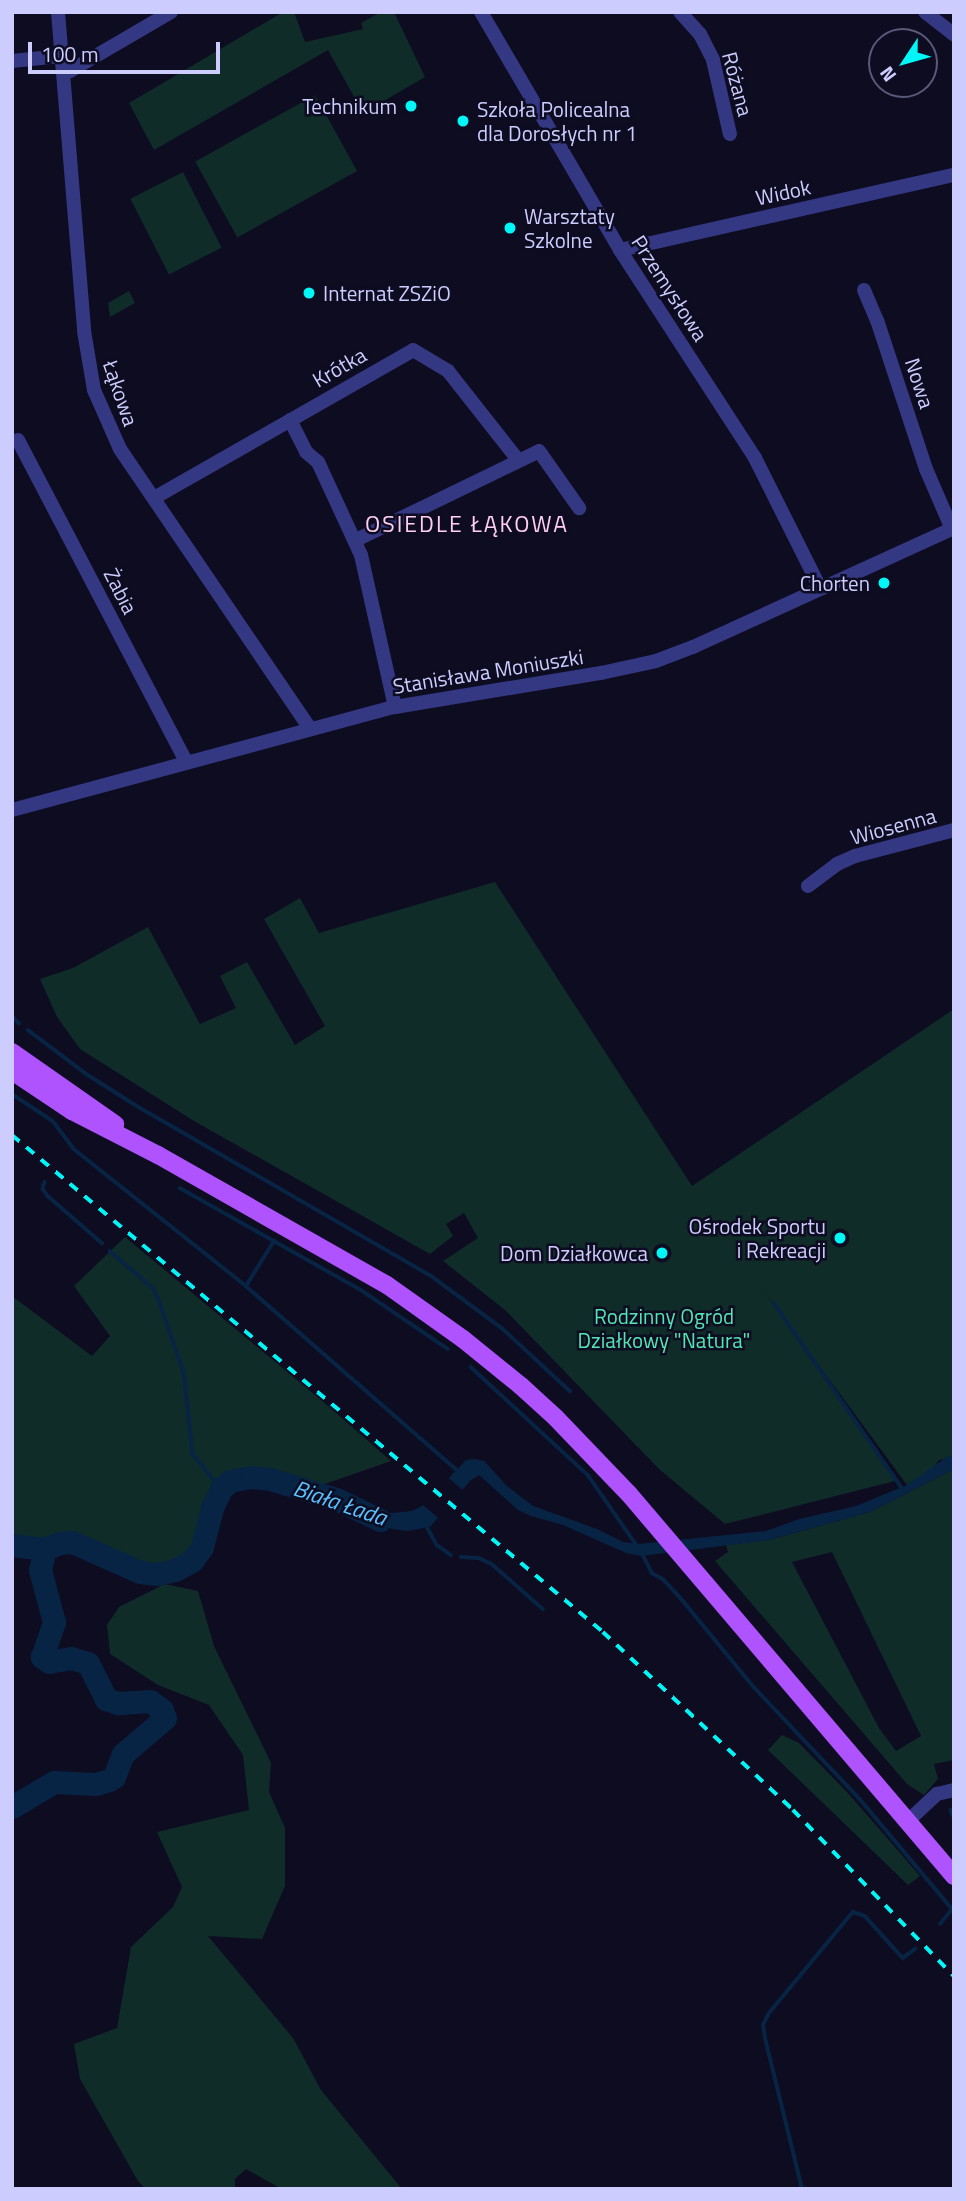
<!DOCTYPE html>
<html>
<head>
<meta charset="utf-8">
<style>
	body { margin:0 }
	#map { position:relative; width:966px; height:2201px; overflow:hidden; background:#0d0c21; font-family:"Titillium Web",sans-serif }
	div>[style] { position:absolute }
	.green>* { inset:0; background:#0f2c28; transform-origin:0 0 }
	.water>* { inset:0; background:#082444 }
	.pier>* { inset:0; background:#0d0c21; transform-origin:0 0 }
	.stream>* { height:3.5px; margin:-1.75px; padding:0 1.75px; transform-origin:1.75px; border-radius:1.75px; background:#082444 }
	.river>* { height:23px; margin:-11.5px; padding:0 11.5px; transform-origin:11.5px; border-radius:11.5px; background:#082444 }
	.minor>* { height:14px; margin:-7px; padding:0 7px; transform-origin:7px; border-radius:7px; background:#343883 }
	.major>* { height:18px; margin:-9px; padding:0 9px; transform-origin:9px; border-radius:9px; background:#af53ff }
	.rail>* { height:3.5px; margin-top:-1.75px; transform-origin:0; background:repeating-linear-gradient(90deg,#00f6f7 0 10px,transparent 0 19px) }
	.dots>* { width:19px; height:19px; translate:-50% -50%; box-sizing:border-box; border:4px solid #0d0c21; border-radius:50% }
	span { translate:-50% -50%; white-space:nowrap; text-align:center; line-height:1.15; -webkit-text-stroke:5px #0d0c21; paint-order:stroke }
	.street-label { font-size:21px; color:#cdccff }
	.poi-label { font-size:21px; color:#cdccff }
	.right { translate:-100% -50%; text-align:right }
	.left { translate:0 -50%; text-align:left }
	.park-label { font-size:21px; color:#52e6b3 }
	.neighbourhood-label { font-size:23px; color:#ffcef2; letter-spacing:2px }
	.water-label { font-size:23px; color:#5ac2ff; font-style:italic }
	.frame { position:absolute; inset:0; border:14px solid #cdccff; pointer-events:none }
	.north { position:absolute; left:868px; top:28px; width:70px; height:70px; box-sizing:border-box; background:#0d0c21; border:2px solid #5a597a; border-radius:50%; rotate:234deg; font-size:19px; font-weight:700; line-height:28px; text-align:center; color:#cdccff }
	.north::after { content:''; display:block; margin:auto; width:24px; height:32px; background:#00f6f7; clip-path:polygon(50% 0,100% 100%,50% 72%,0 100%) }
	.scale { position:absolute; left:28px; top:42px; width:192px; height:32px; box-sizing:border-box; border:4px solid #cdccff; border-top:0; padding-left:9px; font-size:21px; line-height:24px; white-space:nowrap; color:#cdccff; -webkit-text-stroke:5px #0d0c21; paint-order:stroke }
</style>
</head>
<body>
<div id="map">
	<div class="green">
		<div style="clip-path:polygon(283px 12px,294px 12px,305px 42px,363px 29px,361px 23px,381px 12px,394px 12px,425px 77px,363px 113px,328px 50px,154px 150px,129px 103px)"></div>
		<div style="left:315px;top:95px;width:87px;height:137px;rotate:61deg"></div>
		<div style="left:183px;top:172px;width:85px;height:59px;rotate:63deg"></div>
		<div style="clip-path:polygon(129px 291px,135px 303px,110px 317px,108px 303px)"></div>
		<div style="clip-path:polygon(495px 882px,692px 1186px,954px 1009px,954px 1457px,939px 1460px,933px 1468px,907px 1485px,764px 1291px,895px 1481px,725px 1524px,659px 1469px,505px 1310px,443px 1261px,478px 1238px,464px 1213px,446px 1224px,453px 1236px,430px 1254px,194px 1121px,80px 1049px,57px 1017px,40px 979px,73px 968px,148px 927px,200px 1024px,236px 1008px,220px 976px,247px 962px,295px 1045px,325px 1026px,264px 919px,300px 898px,319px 933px)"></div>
		<div style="clip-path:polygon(125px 1237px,327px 1405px,391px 1461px,319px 1486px,266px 1470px,219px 1477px,212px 1486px,203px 1508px,196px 1546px,174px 1566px,155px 1567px,66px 1534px,49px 1536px,34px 1544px,12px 1540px,12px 1296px,92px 1356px,110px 1336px,74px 1286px)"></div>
		<div style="clip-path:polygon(evenodd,954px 1469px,954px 1760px,934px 1764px,938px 1779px,924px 1795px,907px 1784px,715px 1561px,728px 1552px,726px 1545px,769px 1540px,870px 1512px,954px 1469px,832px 1552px,921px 1736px,896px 1751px,879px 1728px,792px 1562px,832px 1552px)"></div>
		<div style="clip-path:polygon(165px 1584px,198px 1591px,214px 1646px,271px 1763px,269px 1792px,285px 1828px,285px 1886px,262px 1939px,208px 1936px,293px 2038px,321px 2090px,402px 2189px,282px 2189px,246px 2169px,235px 2179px,235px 2189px,146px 2189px,138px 2181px,80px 2079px,74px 2044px,117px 2028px,131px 1947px,173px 1907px,182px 1887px,157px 1832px,249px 1810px,243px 1755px,209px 1705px,158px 1685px,110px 1654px,107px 1625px,119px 1607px)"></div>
		<div style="clip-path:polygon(782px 1735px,799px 1743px,848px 1793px,920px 1876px,908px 1885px,768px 1750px)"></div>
	</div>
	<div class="water">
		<div style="clip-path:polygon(948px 1456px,954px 1457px,954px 1469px,870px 1512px,769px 1540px,641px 1556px,626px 1553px,563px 1525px,531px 1516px,518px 1510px,479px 1475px,470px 1481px,430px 1527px,407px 1531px,392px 1529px,352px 1513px,355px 1503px,382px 1514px,412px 1511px,422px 1506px,466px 1460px,475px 1459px,484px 1461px,507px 1486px,533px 1506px,597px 1529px,623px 1542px,638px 1544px,766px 1531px,799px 1519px,856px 1506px,907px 1485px)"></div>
	</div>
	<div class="pier">
		<div style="left:446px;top:1476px;width:25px;height:37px;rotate:40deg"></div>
	</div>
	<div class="stream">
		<div style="left:12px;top:1016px;width:10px;rotate:45deg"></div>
		<div style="left:28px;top:1030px;width:75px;rotate:36.9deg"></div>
		<div style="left:88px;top:1075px;width:58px;rotate:32.3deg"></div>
		<div style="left:137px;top:1106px;width:338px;rotate:30deg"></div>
		<div style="left:430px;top:1275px;width:89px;rotate:36.4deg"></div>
		<div style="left:502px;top:1328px;width:93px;rotate:42.8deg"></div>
		<div style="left:12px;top:1094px;width:49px;rotate:33.4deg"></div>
		<div style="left:53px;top:1121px;width:35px;rotate:53deg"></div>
		<div style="left:74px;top:1149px;width:220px;rotate:38.5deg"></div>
		<div style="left:246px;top:1286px;width:283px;rotate:41.1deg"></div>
		<div style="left:45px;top:1182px;width:7px;rotate:106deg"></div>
		<div style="left:43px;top:1189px;width:9px;rotate:54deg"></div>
		<div style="left:48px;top:1196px;width:72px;rotate:41deg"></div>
		<div style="left:180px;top:1188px;width:208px;rotate:29.4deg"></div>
		<div style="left:361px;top:1290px;width:105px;rotate:34.1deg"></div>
		<div style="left:110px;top:1251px;width:57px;rotate:40.7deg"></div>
		<div style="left:153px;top:1288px;width:13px;rotate:63deg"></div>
		<div style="left:159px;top:1300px;width:76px;rotate:70.9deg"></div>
		<div style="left:184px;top:1372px;width:82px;rotate:83.7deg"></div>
		<div style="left:193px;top:1454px;width:45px;rotate:51.3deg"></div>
		<div style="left:246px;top:1286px;width:53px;rotate:-58.1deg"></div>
		<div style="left:774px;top:1303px;width:225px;rotate:55.3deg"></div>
		<div style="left:471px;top:1367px;width:159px;rotate:42.7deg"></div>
		<div style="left:588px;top:1475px;width:88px;rotate:55.2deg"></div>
		<div style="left:426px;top:1525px;width:23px;rotate:61deg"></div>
		<div style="left:437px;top:1545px;width:17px;rotate:36deg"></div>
		<div style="left:642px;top:1553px;width:22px;rotate:63deg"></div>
		<div style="left:652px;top:1573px;width:13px;rotate:29deg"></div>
		<div style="left:663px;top:1579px;width:25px;rotate:47deg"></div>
		<div style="left:680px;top:1597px;width:117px;rotate:50.6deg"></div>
		<div style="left:754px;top:1687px;width:154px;rotate:46.6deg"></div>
		<div style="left:860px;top:1799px;width:146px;rotate:50deg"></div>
		<div style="left:461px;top:1557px;width:18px;rotate:3deg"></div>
		<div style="left:479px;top:1558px;width:14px;rotate:25deg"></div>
		<div style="left:492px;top:1564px;width:68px;rotate:41.4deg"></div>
		<div style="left:951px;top:1810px;width:9px;rotate:69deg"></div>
		<div style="left:940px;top:1924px;width:19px;rotate:-51deg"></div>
		<div style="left:802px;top:2189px;width:155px;rotate:-103.8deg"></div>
		<div style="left:765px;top:2038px;width:13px;rotate:-99deg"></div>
		<div style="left:763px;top:2025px;width:13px;rotate:-63deg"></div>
		<div style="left:769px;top:2013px;width:131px;rotate:-50.3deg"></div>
		<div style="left:853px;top:1912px;width:13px;rotate:18deg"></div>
		<div style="left:865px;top:1916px;width:57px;rotate:47.9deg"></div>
		<div style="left:903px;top:1958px;width:15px;rotate:-37deg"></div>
	</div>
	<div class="river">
		<div style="left:12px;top:1545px;width:33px;rotate:7deg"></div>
		<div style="left:12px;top:1807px;width:49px;rotate:-30.8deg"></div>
		<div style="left:54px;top:1782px;width:42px;rotate:2.7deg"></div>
		<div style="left:96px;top:1784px;width:14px;rotate:-17deg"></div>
		<div style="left:109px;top:1780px;width:6px;rotate:-31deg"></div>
		<div style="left:114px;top:1777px;width:25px;rotate:-69deg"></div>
		<div style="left:123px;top:1754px;width:55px;rotate:-40.6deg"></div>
		<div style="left:165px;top:1718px;width:9px;rotate:-111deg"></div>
		<div style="left:162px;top:1710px;width:15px;rotate:-143deg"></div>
		<div style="left:150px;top:1701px;width:32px;rotate:176deg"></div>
		<div style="left:118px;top:1703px;width:13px;rotate:-162deg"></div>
		<div style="left:106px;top:1699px;width:40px;rotate:-116.6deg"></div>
		<div style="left:88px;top:1663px;width:18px;rotate:-164deg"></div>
		<div style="left:71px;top:1658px;width:22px;rotate:170deg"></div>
		<div style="left:49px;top:1662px;width:9px;rotate:-144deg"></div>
		<div style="left:42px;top:1657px;width:37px;rotate:-71deg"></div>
		<div style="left:54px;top:1622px;width:54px;rotate:-105.1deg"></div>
		<div style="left:40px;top:1570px;width:22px;rotate:-77deg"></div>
		<div style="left:45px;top:1549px;width:16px;rotate:-22deg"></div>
		<div style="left:60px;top:1543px;width:12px;rotate:-5deg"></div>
		<div style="left:72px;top:1542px;width:74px;rotate:23.8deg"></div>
		<div style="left:140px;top:1572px;width:17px;rotate:7deg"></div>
		<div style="left:157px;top:1574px;width:18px;rotate:-13deg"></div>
		<div style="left:175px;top:1570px;width:19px;rotate:-28deg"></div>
		<div style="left:192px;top:1561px;width:17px;rotate:-54deg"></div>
		<div style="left:202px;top:1547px;width:40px;rotate:-75.6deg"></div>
		<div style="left:212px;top:1508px;width:21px;rotate:-65deg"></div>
		<div style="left:221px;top:1489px;width:12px;rotate:-42deg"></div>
		<div style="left:230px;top:1481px;width:21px;rotate:-11deg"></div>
		<div style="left:251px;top:1477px;width:19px;rotate:6deg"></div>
		<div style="left:270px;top:1479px;width:69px;rotate:16.9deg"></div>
		<div style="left:336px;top:1499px;width:49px;rotate:25.5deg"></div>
	</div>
	<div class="minor">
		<div style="left:58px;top:12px;width:320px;rotate:85.3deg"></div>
		<div style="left:84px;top:331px;width:60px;rotate:80.4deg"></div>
		<div style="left:94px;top:390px;width:64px;rotate:66.2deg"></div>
		<div style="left:120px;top:449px;width:338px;rotate:55.8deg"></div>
		<div style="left:481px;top:12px;width:276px;rotate:59.7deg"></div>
		<div style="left:620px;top:250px;width:248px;rotate:57deg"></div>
		<div style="left:755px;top:458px;width:145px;rotate:63.4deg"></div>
		<div style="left:680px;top:12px;width:30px;rotate:48deg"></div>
		<div style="left:700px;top:34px;width:29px;rotate:63deg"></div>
		<div style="left:713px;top:60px;width:76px;rotate:77.1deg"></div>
		<div style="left:925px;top:12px;width:37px;rotate:38deg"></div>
		<div style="left:12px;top:61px;width:49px;rotate:-5.8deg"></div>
		<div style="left:63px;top:71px;width:7px"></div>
		<div style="left:70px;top:71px;width:117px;rotate:-30.3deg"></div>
		<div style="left:620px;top:250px;width:342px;rotate:-12.7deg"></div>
		<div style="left:864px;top:290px;width:33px;rotate:67deg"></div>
		<div style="left:877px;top:320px;width:157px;rotate:71.8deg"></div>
		<div style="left:926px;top:469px;width:65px;rotate:66.6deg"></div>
		<div style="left:290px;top:420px;width:36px;rotate:63deg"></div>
		<div style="left:306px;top:452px;width:16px;rotate:40deg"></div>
		<div style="left:318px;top:462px;width:102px;rotate:65.2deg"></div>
		<div style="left:361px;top:555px;width:156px;rotate:77.4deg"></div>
		<div style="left:18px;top:440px;width:363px;rotate:62.4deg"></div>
		<div style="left:154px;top:498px;width:298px;rotate:-29.7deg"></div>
		<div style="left:413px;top:350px;width:41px;rotate:31deg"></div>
		<div style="left:448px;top:371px;width:113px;rotate:51.8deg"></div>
		<div style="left:356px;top:540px;width:203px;rotate:-25.9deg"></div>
		<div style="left:539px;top:451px;width:70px;rotate:54.9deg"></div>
		<div style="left:12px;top:810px;width:397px;rotate:-15.1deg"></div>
		<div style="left:395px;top:707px;width:209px;rotate:-9.4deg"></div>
		<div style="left:601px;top:673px;width:56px;rotate:-12.3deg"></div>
		<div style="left:656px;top:661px;width:40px;rotate:-21deg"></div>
		<div style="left:693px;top:647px;width:287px;rotate:-24.5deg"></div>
		<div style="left:808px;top:886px;width:36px;rotate:-37deg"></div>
		<div style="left:837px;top:864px;width:20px;rotate:-24deg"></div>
		<div style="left:855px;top:856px;width:102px;rotate:-14.7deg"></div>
		<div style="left:908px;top:1821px;width:40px;rotate:-43deg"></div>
		<div style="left:937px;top:1794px;width:17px;rotate:-13deg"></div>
	</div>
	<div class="major">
		<div style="left:12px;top:1052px;width:126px;rotate:35deg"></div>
		<div style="left:12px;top:1071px;width:72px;rotate:33.7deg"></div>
		<div style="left:72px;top:1111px;width:97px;rotate:27.1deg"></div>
		<div style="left:158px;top:1155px;width:263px;rotate:29.6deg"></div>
		<div style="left:387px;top:1285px;width:93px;rotate:35.4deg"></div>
		<div style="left:463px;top:1339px;width:75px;rotate:39deg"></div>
		<div style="left:521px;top:1386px;width:47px;rotate:42.4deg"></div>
		<div style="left:556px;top:1418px;width:105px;rotate:46.2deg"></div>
		<div style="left:629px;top:1494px;width:502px;rotate:49.61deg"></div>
	</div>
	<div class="rail">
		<div style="left:12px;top:1135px;width:772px;rotate:40.06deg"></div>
		<div style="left:603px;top:1632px;width:260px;rotate:43.1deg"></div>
		<div style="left:793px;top:1810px;width:231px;rotate:45.9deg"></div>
	</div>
	<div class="dots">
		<div style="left:411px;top:106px;background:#00f6f7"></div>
		<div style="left:463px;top:121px;background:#00f6f7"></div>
		<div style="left:510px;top:228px;background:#00f6f7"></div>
		<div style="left:309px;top:293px;background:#00f6f7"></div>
		<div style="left:884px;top:583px;background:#00f6f7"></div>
		<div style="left:840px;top:1238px;background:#00f6f7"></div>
		<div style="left:662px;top:1253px;background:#00f6f7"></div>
	</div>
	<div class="street-label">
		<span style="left:738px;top:84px;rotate:75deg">Różana</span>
		<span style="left:783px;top:192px;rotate:-12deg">Widok</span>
		<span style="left:670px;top:288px;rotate:57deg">Przemysłowa</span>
		<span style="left:339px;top:367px;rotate:-30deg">Krótka</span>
		<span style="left:920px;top:383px;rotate:72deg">Nowa</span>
		<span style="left:121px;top:393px;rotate:71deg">Łąkowa</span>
		<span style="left:121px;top:591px;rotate:63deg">Żabia</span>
		<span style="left:488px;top:671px;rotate:-9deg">Stanisława Moniuszki</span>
		<span style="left:893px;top:826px;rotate:-15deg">Wiosenna</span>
	</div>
	<div class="poi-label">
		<span class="right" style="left:397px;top:106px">Technikum</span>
		<span class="left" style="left:477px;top:121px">Szkoła Policealna<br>dla Dorosłych nr 1</span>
		<span class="left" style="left:524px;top:228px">Warsztaty<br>Szkolne</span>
		<span class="left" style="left:323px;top:293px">Internat ZSZiO</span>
		<span class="right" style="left:870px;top:583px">Chorten</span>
		<span class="right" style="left:826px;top:1238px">Ośrodek Sportu<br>i Rekreacji</span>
		<span class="right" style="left:648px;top:1253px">Dom Działkowca</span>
	</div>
	<div class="park-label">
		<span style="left:664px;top:1328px">Rodzinny Ogród<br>Działkowy "Natura"</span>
	</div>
	<div class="neighbourhood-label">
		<span style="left:467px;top:524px">OSIEDLE ŁĄKOWA</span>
	</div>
	<div class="water-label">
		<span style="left:340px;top:1503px;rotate:19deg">Biała Łada</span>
	</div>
	<div class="frame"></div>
	<div class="north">N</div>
	<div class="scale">100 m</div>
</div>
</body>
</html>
